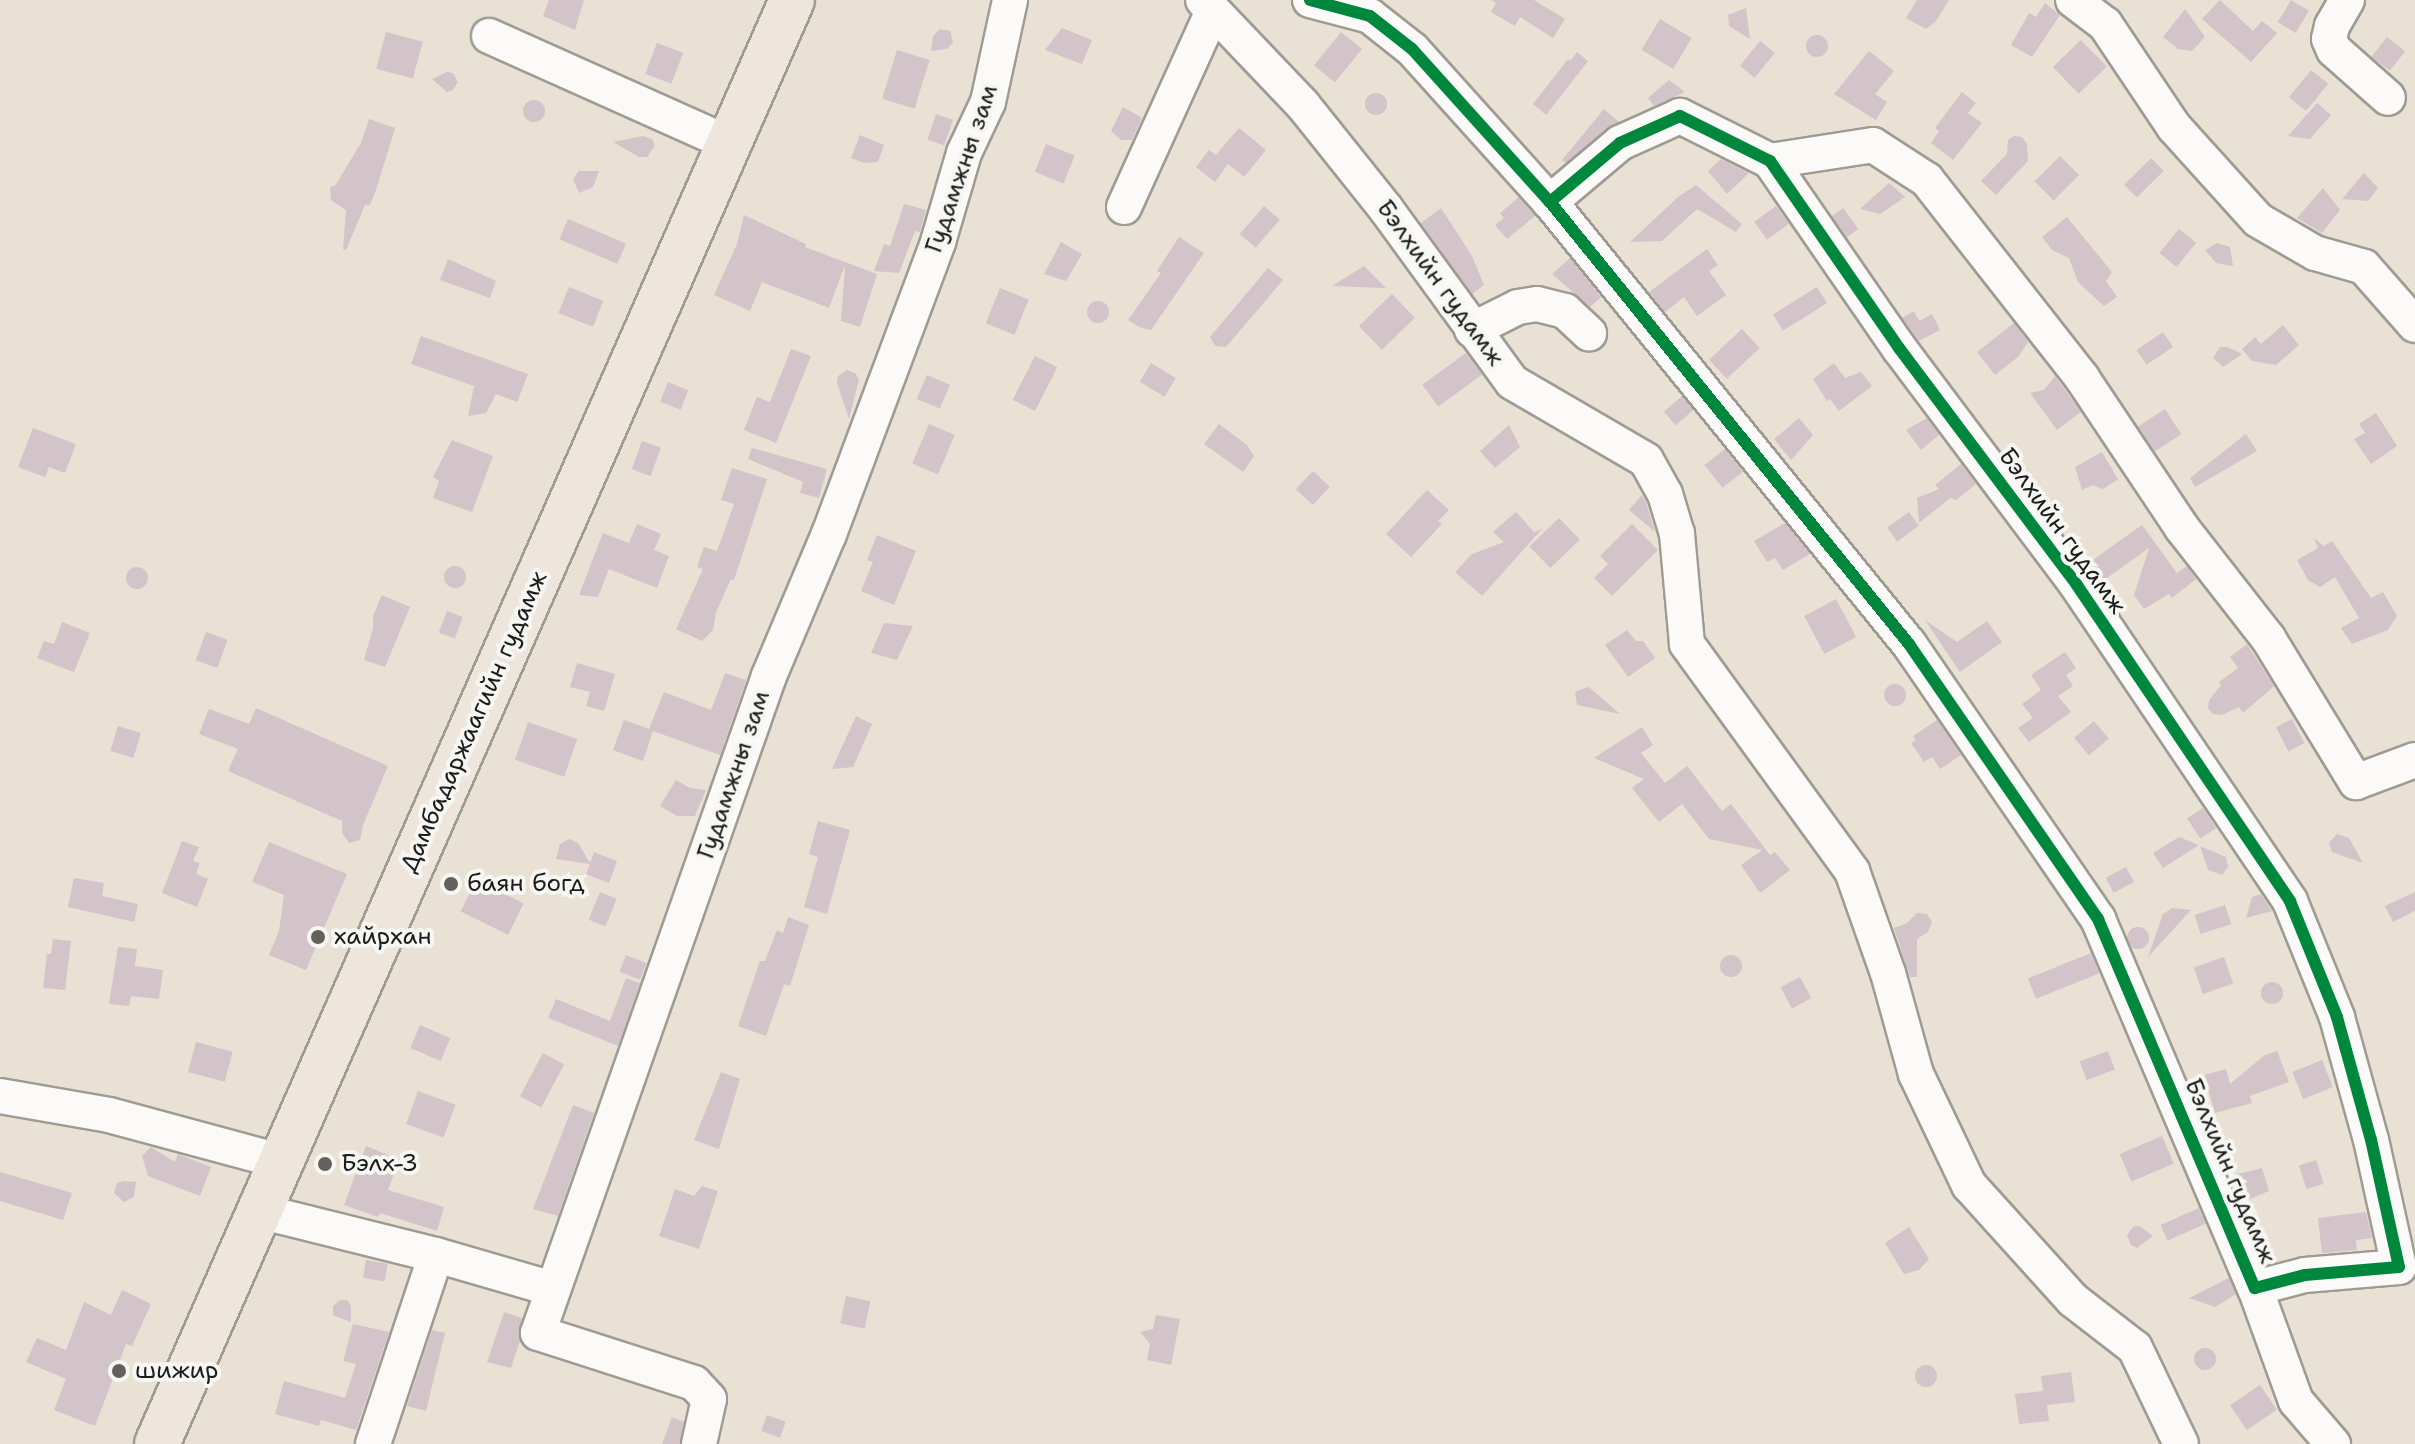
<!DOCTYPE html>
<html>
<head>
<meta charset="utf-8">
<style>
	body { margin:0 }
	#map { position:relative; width:2415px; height:1444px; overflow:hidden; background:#e9e1d3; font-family:"Shantell Sans",sans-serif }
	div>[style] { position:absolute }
	.building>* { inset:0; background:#d2c4c8; transform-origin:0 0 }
	.round { border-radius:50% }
	.roads { filter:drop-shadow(2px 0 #9f9b93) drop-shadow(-2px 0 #9f9b93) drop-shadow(0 2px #9f9b93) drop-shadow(0 -2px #9f9b93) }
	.minor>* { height:34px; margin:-17px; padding:0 17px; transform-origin:17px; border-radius:17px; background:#fcfaf8 }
	.major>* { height:44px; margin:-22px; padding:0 22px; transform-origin:22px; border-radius:22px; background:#eee5dd }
	.cycleway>* { height:12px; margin:-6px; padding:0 6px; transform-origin:6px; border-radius:6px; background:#00873e }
	.dots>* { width:22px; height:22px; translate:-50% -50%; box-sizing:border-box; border:4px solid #f6f6f2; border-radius:50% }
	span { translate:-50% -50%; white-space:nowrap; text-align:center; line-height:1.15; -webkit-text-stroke:8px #f6f6f2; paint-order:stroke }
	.street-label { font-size:24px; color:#1c1c1c }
	.poi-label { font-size:24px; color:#1c1c1c }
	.left { translate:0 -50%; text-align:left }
</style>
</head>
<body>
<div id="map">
	<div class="building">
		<div style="clip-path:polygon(549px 0,584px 0,575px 30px,543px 16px)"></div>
		<div style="clip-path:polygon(1491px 0,1534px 0,1565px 19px,1553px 38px,1520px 17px,1515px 26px,1491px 12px,1496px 3px)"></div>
		<div style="clip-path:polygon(1917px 0,1949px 0,1936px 21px,1926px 29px,1906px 18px)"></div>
		<div style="clip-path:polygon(2220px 0,2253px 31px,2262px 21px,2277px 33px,2251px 62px,2202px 19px)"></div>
		<div style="left:2291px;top:0;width:21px;height:26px;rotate:31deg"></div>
		<div style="clip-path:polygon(2045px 3px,2060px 15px,2032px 57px,2011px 45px,2029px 13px,2036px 17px)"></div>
		<div style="clip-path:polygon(1746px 8px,1750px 39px,1729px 26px,1728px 15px)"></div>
		<div style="clip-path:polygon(2185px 9px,2205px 37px,2192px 51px,2178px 49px,2163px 37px)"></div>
		<div style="left:1660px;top:19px;width:37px;height:36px;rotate:31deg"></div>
		<div style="clip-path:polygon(1062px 28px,1092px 40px,1082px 64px,1045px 50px)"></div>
		<div style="clip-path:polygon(940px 29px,950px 31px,953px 43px,947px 49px,931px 51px,933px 36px)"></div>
		<div style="left:386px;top:32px;width:38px;height:38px;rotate:15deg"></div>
		<div style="left:1341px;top:32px;width:27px;height:43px;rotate:39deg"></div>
		<div class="round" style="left:1806px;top:35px;width:22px;height:22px"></div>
		<div style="left:2387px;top:37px;width:23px;height:25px;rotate:38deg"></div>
		<div style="left:2081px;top:40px;width:37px;height:39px;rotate:46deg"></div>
		<div style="left:1760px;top:41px;width:19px;height:32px;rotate:39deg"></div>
		<div style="left:657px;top:43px;width:28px;height:33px;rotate:21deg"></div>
		<div style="left:897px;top:50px;width:34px;height:51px;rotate:17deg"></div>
		<div style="clip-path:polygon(1869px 51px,1894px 71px,1875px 94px,1887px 102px,1876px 120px,1834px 94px)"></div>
		<div style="clip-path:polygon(1577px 52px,1588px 61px,1546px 115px,1533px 104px,1568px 59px,1570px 61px)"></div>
		<div style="left:2311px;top:70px;width:22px;height:35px;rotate:39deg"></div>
		<div style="clip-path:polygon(447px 72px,453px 73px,458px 82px,453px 90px,447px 92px,432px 79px)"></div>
		<div style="clip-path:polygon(1669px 80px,1685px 92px,1654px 106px,1648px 98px)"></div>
		<div style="clip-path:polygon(1962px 92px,1976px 103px,1968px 113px,1982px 123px,1953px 160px,1931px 143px,1939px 131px,1935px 128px)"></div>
		<div class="round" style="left:1365px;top:93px;width:22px;height:22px"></div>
		<div class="round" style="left:523px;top:100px;width:22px;height:22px"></div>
		<div style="clip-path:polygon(2317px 103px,2331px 115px,2310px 139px,2288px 136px)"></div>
		<div style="clip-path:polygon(1123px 107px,1142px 118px,1132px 140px,1121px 140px,1111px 131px)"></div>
		<div style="clip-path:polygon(1604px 109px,1619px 122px,1566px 163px,1562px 160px)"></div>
		<div style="left:936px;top:114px;width:18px;height:27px;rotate:19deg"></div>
		<div style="clip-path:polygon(369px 119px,395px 128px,376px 190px,370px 205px,365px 205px,346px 250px,343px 249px,346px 210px,331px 200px,330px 187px,335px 186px,361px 143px)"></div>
		<div style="clip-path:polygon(1239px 128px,1266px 150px,1244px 177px,1228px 164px,1215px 182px,1196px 167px,1209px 150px,1226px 162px,1216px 155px)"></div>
		<div style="clip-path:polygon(860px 135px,884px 145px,878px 162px,864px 163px,851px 158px)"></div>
		<div style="clip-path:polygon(643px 136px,652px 139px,655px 146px,647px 157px,639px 157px,613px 142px)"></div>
		<div style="clip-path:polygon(2014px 136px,2022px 137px,2027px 144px,2028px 161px,1996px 195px,1981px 181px,2007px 154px,2008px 140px)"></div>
		<div style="left:1046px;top:144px;width:31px;height:30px;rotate:22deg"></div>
		<div style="left:2060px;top:156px;width:27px;height:36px;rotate:45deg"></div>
		<div style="left:2151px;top:158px;width:18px;height:38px;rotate:45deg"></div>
		<div style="clip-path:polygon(1721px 159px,1749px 173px,1727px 194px,1708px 171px)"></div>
		<div style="clip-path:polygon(579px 171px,599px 171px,593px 187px,579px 193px,573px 179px)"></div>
		<div style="clip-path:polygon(2364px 173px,2378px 188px,2368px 201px,2342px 199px)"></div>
		<div style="clip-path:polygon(1889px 183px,1905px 197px,1880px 214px,1860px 209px)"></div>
		<div style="clip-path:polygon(1696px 185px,1742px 224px,1736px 232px,1697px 209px,1662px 241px,1630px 242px,1678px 197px)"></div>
		<div style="clip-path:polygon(2323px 188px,2340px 210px,2322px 233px,2297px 218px)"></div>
		<div style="clip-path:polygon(1519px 197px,1535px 216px,1507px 239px,1495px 225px,1504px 218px,1500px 213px)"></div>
		<div style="clip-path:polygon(904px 204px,926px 210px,920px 232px,915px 231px,899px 273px,874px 271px,884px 244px,890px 246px)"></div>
		<div style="left:1264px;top:206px;width:21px;height:37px;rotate:41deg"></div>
		<div style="left:1776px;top:206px;width:22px;height:27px;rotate:54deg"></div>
		<div style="clip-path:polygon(1441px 208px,1472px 256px,1484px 285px,1472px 294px,1421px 223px)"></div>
		<div style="left:1843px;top:208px;width:26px;height:14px;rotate:54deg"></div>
		<div style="clip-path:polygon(744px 215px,806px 244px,805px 247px,877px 274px,860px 327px,841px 321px,845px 265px,829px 308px,762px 282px,750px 311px,714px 295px,737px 244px)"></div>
		<div style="clip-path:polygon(2067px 217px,2112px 272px,2106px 281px,2117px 297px,2104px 306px,2078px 282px,2069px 258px,2052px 250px,2042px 237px)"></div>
		<div style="left:568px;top:219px;width:63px;height:22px;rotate:23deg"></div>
		<div style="left:2179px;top:229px;width:22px;height:31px;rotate:39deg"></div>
		<div style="clip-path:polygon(1179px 237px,1204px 253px,1151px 330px,1139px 327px,1128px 320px,1161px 273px,1157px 271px)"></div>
		<div style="clip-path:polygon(1061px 242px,1082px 254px,1066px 281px,1044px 274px)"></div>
		<div style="clip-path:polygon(2217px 243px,2230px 247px,2233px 266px,2216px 263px,2205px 250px)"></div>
		<div style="clip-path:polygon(1707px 249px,1718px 265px,1709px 271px,1726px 295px,1697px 316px,1684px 297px,1665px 312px,1649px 292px)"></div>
		<div style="clip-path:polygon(1570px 258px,1601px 297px,1590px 307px,1552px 274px)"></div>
		<div style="clip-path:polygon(448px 259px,496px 281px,490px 298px,440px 280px)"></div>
		<div style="clip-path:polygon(1364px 266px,1386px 288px,1332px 286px)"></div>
		<div style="clip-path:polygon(1268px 268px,1283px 280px,1226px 347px,1215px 346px,1210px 337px)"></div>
		<div style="left:569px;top:287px;width:37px;height:28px;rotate:22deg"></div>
		<div style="left:1817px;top:287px;width:19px;height:52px;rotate:58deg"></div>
		<div style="left:1000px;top:288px;width:31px;height:38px;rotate:22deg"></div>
		<div style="left:1392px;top:294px;width:33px;height:46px;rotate:46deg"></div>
		<div class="round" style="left:1087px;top:301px;width:22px;height:22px"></div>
		<div style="clip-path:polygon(1914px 311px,1919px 321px,1932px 314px,1940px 330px,1919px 341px,1902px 318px)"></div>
		<div style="clip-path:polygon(2014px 323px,2028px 342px,2018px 357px,1995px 375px,1977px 352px)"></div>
		<div style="clip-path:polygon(2283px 325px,2299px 345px,2276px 365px,2252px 361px,2242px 349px,2255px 337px,2261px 344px)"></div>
		<div style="left:1742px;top:329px;width:26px;height:45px;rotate:47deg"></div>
		<div style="left:2163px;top:332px;width:18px;height:32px;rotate:56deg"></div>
		<div style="clip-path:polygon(421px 336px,528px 374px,517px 402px,496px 394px,486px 413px,468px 416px,474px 386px,411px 364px)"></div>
		<div style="clip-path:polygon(2220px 347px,2227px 347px,2242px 354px,2223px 367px,2213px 358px)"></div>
		<div style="clip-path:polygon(791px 349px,811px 356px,776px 443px,744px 430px,757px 397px,770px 402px)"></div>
		<div style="left:1466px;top:353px;width:27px;height:54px;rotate:54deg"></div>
		<div style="left:1035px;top:356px;width:25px;height:49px;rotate:27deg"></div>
		<div style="left:1151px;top:363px;width:29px;height:22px;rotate:31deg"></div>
		<div style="clip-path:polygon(1834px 363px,1845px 378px,1861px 372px,1872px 386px,1839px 411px,1830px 399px,1827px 401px,1813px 379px)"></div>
		<div style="clip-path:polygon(847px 370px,856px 374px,859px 380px,849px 419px,837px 383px,838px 376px)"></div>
		<div style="left:927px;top:375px;width:25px;height:26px;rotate:23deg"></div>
		<div style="clip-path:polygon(2055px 376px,2081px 412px,2057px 430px,2030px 393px,2044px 390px)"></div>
		<div style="left:668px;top:382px;width:22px;height:21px;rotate:22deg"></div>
		<div style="left:1682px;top:396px;width:18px;height:24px;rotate:49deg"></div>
		<div style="left:2165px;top:409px;width:30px;height:32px;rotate:57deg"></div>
		<div style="clip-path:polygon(2376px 413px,2397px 446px,2371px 464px,2354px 439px,2365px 433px,2359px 424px)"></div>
		<div style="clip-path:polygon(1799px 418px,1813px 435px,1791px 460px,1774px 439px)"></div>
		<div style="clip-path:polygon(1927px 418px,1939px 435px,1921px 450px,1906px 430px)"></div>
		<div style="left:929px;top:424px;width:28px;height:43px;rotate:23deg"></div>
		<div style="clip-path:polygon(1219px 424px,1247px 445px,1254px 456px,1243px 472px,1204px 444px)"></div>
		<div style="clip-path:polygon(1509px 425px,1520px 447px,1495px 468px,1480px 451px)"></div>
		<div style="clip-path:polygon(33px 428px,76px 444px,65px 473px,49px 467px,45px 477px,18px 467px)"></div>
		<div style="clip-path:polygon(2246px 434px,2257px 451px,2195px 487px,2190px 478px)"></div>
		<div style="clip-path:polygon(452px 440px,493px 456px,472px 512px,433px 498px,439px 481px,433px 477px)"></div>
		<div style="left:642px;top:441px;width:20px;height:30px;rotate:20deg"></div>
		<div style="clip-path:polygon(752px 448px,827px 469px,819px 498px,800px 493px,803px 482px,748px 459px)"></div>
		<div style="left:1725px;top:449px;width:29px;height:26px;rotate:52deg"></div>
		<div style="clip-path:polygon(2102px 452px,2118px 479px,2103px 489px,2093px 485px,2082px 490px,2075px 467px)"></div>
		<div style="clip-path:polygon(1961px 464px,1976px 484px,1956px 500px,1950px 498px,1919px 523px,1917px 498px,1939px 489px,1935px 485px)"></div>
		<div style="clip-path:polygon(732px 468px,767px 479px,734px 580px,731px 579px,716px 612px,713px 630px,702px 641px,676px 629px,703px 569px,697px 567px,704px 547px,717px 551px,734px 504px,721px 500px)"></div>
		<div style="left:1313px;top:471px;width:23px;height:25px;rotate:43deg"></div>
		<div style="clip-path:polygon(1427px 490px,1449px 510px,1438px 521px,1442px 524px,1411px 557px,1386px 534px)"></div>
		<div style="clip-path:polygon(1642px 495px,1646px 502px,1655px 532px,1629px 510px)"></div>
		<div style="clip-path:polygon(1516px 512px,1534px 532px,1542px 529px,1482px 596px,1455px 572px,1472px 554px,1504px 542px,1493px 532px)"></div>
		<div style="left:1909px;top:512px;width:17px;height:27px;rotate:54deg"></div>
		<div style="left:1559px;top:518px;width:30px;height:41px;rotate:46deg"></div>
		<div style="clip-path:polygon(1785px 523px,1810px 554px,1783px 570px,1775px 558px,1767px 562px,1754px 541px)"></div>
		<div style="clip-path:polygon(637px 524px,661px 534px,654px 550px,669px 556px,657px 588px,609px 569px,598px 597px,579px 595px,603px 533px,629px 543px)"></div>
		<div style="clip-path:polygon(1632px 524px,1658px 550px,1612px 596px,1594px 578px,1608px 564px,1600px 556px)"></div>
		<div style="clip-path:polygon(2142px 525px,2177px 573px,2187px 566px,2196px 579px,2172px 598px,2169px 594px,2144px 609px,2134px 595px,2149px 548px,2100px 583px,2087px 564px)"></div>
		<div style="clip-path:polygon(877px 535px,916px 551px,894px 605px,861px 591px,873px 562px,867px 560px)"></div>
		<div style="clip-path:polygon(2314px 538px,2324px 546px,2332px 541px,2371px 598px,2383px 592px,2397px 616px,2388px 630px,2352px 644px,2341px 628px,2359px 618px,2335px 577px,2320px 587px,2308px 580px,2297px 560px,2318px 548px)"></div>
		<div class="round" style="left:444px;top:566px;width:22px;height:22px"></div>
		<div class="round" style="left:126px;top:567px;width:22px;height:22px"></div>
		<div style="clip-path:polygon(382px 595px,410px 607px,385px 667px,364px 660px,373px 628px,373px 616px)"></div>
		<div style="left:1836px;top:599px;width:43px;height:36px;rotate:62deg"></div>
		<div style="left:447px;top:611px;width:17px;height:23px;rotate:21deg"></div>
		<div style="clip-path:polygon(1925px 620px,1957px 642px,1987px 621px,2002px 642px,1960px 672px)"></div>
		<div style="clip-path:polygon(62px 622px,90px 633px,74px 672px,37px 658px,44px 641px,54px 644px)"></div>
		<div style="clip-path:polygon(884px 623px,913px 626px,897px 660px,871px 653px)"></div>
		<div style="clip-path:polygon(1627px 630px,1636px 641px,1643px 641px,1655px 658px,1628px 677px,1605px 645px)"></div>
		<div style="left:206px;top:632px;width:23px;height:30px;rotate:20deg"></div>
		<div style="clip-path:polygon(2247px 644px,2274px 686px,2243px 713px,2239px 707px,2222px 715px,2213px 714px,2208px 708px,2209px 700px,2221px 685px,2219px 682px,2238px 668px,2230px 657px)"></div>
		<div style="clip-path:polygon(2065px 652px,2076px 668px,2066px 675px,2073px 686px,2058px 696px,2071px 712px,2029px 742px,2018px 728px,2033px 718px,2022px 704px,2041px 690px,2031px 675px)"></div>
		<div style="clip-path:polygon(577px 663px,615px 674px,604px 711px,586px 706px,590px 692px,570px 687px)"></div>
		<div style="clip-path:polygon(725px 673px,746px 680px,720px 755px,653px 731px,643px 761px,613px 750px,624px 720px,649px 729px,664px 692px,711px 710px)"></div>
		<div class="round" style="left:1884px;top:684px;width:22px;height:22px"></div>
		<div style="clip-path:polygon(1587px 687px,1590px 688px,1620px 714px,1577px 705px,1575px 692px)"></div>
		<div style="clip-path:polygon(256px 708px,388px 766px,363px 825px,360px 840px,349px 843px,342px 833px,342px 821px,228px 771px,238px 749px,199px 734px,209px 709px,249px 724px)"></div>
		<div style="clip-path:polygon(856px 716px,872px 724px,853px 767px,832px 769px)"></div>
		<div style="left:2292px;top:719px;width:27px;height:18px;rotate:63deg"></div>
		<div style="clip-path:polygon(1937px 720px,1961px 755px,1940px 769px,1932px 757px,1924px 762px,1911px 743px,1916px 740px,1913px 736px)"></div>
		<div style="left:2094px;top:721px;width:23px;height:26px;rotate:50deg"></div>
		<div style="left:528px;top:722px;width:52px;height:40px;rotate:19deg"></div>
		<div style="left:118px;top:726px;width:24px;height:26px;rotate:17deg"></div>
		<div style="clip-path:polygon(1642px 727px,1653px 745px,1641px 753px,1665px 783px,1687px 766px,1722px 811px,1731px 804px,1770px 855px,1775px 852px,1790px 870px,1760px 893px,1741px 865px,1762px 850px,1709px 839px,1682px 804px,1659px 822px,1632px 788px,1644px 779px,1594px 758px)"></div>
		<div style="clip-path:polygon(676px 780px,690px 788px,706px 790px,695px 816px,677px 816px,660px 806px)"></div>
		<div style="left:2203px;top:808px;width:24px;height:19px;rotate:57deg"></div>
		<div style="clip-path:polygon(818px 821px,850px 830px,827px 914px,804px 907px,818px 857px,809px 854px)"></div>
		<div style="clip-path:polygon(2337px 834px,2349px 838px,2363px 863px,2332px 852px,2329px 843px)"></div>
		<div style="clip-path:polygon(2179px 837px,2199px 845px,2163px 868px,2153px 853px)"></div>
		<div style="clip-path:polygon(569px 839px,578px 843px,590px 863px,594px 852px,617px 861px,609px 883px,586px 874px,590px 864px,556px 859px,560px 844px)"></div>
		<div style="clip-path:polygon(182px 841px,199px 847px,193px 861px,200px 863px,196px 874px,208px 879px,197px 907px,162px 893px)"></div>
		<div style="clip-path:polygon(269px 842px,347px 874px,306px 970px,269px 955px,279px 931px,284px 895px,252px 882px)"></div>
		<div style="clip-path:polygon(2200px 846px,2226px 857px,2228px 867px,2222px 875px,2208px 870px)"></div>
		<div style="left:2126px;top:867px;width:17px;height:23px;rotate:62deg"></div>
		<div style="clip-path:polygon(74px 878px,104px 883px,102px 896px,138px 904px,134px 922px,68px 907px)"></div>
		<div style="left:476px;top:880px;width:53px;height:35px;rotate:26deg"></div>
		<div style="left:600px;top:892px;width:18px;height:30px;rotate:22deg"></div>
		<div style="clip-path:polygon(2415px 892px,2415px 911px,2393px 922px,2385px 906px)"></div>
		<div style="clip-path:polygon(2261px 894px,2272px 911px,2246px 918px,2252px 897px)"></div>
		<div style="left:2225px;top:905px;width:20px;height:32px;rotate:72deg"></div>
		<div style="clip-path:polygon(2172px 908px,2191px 910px,2148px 957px,2163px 914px)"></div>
		<div style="clip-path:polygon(1917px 913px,1927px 914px,1932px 922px,1928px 932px,1917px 939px,1917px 977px,1910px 977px,1894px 928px,1907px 923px)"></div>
		<div style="clip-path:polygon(788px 917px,809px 925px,790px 986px,784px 984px,766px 1036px,738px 1026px,760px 961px,765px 961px,777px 930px,783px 933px)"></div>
		<div class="round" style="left:2127px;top:927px;width:22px;height:22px"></div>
		<div style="clip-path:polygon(53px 939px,71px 941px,65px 990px,43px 988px,47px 954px,51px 954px)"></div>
		<div style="clip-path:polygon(118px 947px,137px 949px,135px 966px,163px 970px,159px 999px,131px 996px,129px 1006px,109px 1004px)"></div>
		<div style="left:2091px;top:953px;width:22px;height:68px;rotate:68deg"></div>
		<div style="left:626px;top:955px;width:22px;height:18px;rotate:21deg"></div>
		<div class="round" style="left:1720px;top:955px;width:22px;height:22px"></div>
		<div style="left:2224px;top:957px;width:28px;height:32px;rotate:71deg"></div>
		<div style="left:1800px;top:977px;width:24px;height:22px;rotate:62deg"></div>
		<div style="clip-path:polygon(626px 978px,640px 983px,618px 1046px,548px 1018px,556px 999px,610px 1021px)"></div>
		<div class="round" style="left:2261px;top:982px;width:22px;height:22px"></div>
		<div style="left:420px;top:1025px;width:33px;height:25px;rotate:23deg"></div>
		<div style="left:196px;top:1042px;width:38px;height:31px;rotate:15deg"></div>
		<div style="left:2108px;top:1051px;width:20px;height:30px;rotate:70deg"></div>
		<div style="clip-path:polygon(2277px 1051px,2289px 1082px,2250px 1096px,2252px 1103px,2215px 1113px,2204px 1075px,2226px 1069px,2230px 1084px,2265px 1055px)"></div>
		<div style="left:543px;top:1053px;width:24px;height:49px;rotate:28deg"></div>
		<div style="left:2322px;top:1060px;width:29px;height:32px;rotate:68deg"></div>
		<div style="clip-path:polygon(721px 1072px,740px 1079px,719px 1149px,694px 1140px)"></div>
		<div style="left:418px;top:1091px;width:40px;height:35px;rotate:20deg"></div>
		<div style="clip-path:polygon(573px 1105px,594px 1113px,558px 1216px,533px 1209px)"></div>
		<div style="left:2162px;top:1136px;width:30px;height:46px;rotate:67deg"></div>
		<div style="clip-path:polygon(366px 1146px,388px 1155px,398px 1163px,388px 1190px,444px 1207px,437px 1231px,380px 1213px,378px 1217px,344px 1205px)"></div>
		<div style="clip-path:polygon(151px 1147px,175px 1162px,178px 1154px,211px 1167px,200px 1196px,148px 1176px,142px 1156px)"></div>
		<div style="left:2316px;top:1160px;width:25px;height:18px;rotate:72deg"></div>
		<div style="clip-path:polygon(2262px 1168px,2269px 1191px,2245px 1201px,2234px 1175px)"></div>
		<div style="clip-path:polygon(0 1172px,72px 1193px,63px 1220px,0 1201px)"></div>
		<div style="clip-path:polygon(124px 1181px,136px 1182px,134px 1197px,124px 1202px,114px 1193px,117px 1183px)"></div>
		<div style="clip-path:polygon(702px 1186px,718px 1191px,699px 1249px,659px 1236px,675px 1189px,694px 1196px)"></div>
		<div style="left:2199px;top:1208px;width:17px;height:42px;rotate:66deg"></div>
		<div style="clip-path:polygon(2366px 1212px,2372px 1238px,2356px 1240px,2357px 1250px,2322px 1253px,2318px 1218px)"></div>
		<div style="clip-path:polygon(2140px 1226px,2153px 1236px,2137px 1248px,2131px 1245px,2127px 1235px,2133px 1227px)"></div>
		<div style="clip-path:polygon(1909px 1227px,1929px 1259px,1919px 1270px,1904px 1274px,1885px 1243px)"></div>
		<div style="left:366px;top:1260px;width:22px;height:18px;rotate:10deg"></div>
		<div style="clip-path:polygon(2229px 1278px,2236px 1294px,2215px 1307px,2189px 1298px)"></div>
		<div style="clip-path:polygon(122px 1290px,151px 1304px,132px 1346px,126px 1344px,95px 1426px,54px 1410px,66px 1379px,26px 1362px,37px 1338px,66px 1350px,84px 1302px,111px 1315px)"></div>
		<div style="left:846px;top:1296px;width:25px;height:28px;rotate:12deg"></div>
		<div style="clip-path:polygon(340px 1300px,347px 1300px,351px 1306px,351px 1322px,333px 1315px,333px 1306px)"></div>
		<div style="clip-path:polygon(504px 1312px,522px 1318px,520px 1341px,511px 1368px,487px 1362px)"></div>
		<div style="clip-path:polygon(1156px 1315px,1180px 1319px,1171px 1365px,1147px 1360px,1150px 1344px,1140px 1332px,1153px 1329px)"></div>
		<div style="clip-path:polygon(353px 1324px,389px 1332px,356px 1430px,321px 1420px,319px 1426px,275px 1414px,284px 1381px,345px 1398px,356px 1364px,343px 1361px)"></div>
		<div style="clip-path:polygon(432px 1330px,445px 1333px,426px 1411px,407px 1406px)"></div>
		<div class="round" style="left:2194px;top:1348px;width:22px;height:22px"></div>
		<div class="round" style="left:1915px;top:1365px;width:22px;height:22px"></div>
		<div style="clip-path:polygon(2071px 1372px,2075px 1402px,2047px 1405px,2049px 1421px,2019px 1424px,2015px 1394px,2043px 1391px,2041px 1376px)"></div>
		<div style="left:2260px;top:1385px;width:30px;height:36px;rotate:56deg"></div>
		<div style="left:767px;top:1415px;width:20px;height:17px;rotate:20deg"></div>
		<div style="clip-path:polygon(672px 1417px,684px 1422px,680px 1444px,662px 1444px)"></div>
	</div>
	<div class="roads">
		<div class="minor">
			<div style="left:1203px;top:0;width:145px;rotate:46.4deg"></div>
			<div style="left:1303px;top:105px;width:133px;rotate:51.4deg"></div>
			<div style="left:1386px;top:209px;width:214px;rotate:53.9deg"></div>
			<div style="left:1512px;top:382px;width:155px;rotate:30.2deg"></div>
			<div style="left:1646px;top:460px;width:39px;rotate:61deg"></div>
			<div style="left:1665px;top:494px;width:42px;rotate:73.3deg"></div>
			<div style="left:1677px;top:534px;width:110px;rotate:84.8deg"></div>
			<div style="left:1687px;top:644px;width:281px;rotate:54deg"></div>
			<div style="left:1852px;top:871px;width:108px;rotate:70.6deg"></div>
			<div style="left:1888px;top:973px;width:105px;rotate:74.5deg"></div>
			<div style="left:1916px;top:1074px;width:123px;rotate:64.5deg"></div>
			<div style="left:1969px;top:1185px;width:155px;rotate:47.9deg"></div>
			<div style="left:2073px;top:1300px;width:78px;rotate:37.7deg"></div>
			<div style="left:2135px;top:1348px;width:106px;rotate:64.4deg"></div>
			<div style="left:1310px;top:0;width:62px;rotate:14.9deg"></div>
			<div style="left:1370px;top:16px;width:53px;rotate:38.2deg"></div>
			<div style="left:1412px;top:49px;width:206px;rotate:48deg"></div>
			<div style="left:1550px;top:202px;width:569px;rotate:50.92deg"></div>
			<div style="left:1909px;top:644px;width:334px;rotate:55.5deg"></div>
			<div style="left:2098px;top:919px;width:401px;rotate:67deg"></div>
			<div style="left:2255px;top:1288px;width:52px;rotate:-14.6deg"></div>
			<div style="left:2305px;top:1275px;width:94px;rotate:-4.9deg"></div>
			<div style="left:2399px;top:1267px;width:130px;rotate:-102.4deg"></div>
			<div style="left:2371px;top:1140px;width:128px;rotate:-105.5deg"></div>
			<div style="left:2337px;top:1017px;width:125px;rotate:-112.1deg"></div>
			<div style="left:2290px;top:901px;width:381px;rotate:-124deg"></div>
			<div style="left:2077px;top:585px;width:296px;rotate:-126.9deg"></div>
			<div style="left:1899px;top:348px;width:227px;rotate:-124.6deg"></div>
			<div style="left:1770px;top:161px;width:101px;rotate:-153.4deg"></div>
			<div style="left:1680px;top:116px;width:66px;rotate:155.8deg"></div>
			<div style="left:1620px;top:143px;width:92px;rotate:139.9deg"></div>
			<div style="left:2073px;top:0;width:40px;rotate:37deg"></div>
			<div style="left:2105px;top:24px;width:124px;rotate:56.2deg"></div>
			<div style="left:2174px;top:127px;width:125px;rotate:47.9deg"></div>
			<div style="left:2258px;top:220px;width:66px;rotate:30.1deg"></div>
			<div style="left:2315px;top:253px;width:51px;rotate:15.9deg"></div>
			<div style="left:2364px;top:267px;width:77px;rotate:48.7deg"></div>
			<div style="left:2347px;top:0;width:30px;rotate:120deg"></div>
			<div style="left:2332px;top:26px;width:13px;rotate:103deg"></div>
			<div style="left:2329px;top:39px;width:12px;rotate:66deg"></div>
			<div style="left:2334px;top:50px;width:72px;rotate:41.6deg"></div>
			<div style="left:489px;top:36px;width:262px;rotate:24.1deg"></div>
			<div style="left:1770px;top:161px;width:104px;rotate:-8.8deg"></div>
			<div style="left:1873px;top:145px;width:64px;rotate:32.9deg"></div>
			<div style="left:1927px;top:180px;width:251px;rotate:51.9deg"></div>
			<div style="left:2082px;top:378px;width:180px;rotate:56.3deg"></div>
			<div style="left:2182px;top:528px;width:140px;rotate:52deg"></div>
			<div style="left:2268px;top:638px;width:169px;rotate:58.6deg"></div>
			<div style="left:2356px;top:782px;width:63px;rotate:-20.4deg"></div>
			<div style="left:1124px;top:207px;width:213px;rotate:-65.6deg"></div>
			<div style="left:1472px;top:330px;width:51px;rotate:-26.6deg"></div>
			<div style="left:1518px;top:307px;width:19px;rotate:-9deg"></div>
			<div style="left:1537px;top:304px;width:29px;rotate:14deg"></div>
			<div style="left:1565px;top:311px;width:33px;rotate:43deg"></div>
			<div style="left:0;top:1096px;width:111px;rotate:9.9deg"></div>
			<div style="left:109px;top:1115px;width:177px;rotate:15.1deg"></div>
			<div style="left:259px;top:1211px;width:182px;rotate:14deg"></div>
			<div style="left:436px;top:1255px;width:122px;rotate:16.2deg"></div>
			<div style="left:2255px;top:1288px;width:120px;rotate:70.1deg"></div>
			<div style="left:2296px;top:1401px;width:57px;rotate:49.3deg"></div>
			<div style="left:373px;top:1444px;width:199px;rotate:-71.6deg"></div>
			<div style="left:699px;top:1444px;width:46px;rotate:-77.5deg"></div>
			<div style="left:709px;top:1399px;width:22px;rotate:-133deg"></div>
			<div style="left:694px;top:1383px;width:164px;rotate:-162.2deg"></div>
			<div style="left:538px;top:1333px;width:696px;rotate:-70.63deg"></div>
			<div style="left:769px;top:676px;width:154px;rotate:-67.1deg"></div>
			<div style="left:829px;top:534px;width:312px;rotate:-69.5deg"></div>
			<div style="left:938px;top:242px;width:93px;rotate:-73.7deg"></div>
			<div style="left:964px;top:153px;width:56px;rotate:-64.8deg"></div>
			<div style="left:988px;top:102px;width:104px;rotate:-77.8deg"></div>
		</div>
		<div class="major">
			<div style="left:157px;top:1444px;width:1577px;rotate:-66.26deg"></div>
		</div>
	</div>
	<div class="cycleway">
		<div style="left:1310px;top:0;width:62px;rotate:14.9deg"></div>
		<div style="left:1370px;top:16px;width:53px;rotate:38.2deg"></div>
		<div style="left:1412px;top:49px;width:206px;rotate:48deg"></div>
		<div style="left:1550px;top:202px;width:569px;rotate:50.92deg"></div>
		<div style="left:1909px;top:644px;width:334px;rotate:55.5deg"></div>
		<div style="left:2098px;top:919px;width:401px;rotate:67deg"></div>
		<div style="left:2255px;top:1288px;width:52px;rotate:-14.6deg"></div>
		<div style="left:2305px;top:1275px;width:94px;rotate:-4.9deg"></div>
		<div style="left:2399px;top:1267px;width:130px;rotate:-102.4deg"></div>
		<div style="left:2371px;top:1140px;width:128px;rotate:-105.5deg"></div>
		<div style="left:2337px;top:1017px;width:125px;rotate:-112.1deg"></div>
		<div style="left:2290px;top:901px;width:381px;rotate:-124deg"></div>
		<div style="left:2077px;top:585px;width:296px;rotate:-126.9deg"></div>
		<div style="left:1899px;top:348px;width:227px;rotate:-124.6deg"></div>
		<div style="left:1770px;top:161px;width:101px;rotate:-153.4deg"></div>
		<div style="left:1680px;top:116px;width:66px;rotate:155.8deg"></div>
		<div style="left:1620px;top:143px;width:92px;rotate:139.9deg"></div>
	</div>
	<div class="dots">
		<div style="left:451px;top:884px;background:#64615c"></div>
		<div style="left:318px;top:937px;background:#64615c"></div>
		<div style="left:325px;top:1164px;background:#64615c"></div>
		<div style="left:119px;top:1371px;background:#64615c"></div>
	</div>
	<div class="street-label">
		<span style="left:962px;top:169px;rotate:-71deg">Гудамжны зам</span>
		<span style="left:1440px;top:283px;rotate:54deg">Бэлхийн гудамж</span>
		<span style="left:2062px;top:531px;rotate:54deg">Бэлхийн гудамж</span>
		<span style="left:474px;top:722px;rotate:-66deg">Дамбадаржаагийн гудамж</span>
		<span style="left:734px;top:775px;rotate:-71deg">Гудамжны зам</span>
		<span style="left:2230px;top:1171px;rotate:67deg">Бэлхийн гудамж</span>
	</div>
	<div class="poi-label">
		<span class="left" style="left:467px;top:884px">баян богд</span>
		<span class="left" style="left:334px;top:937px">хайрхан</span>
		<span class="left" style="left:341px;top:1164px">Бэлх-3</span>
		<span class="left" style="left:135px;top:1371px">шижир</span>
	</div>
</div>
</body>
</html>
